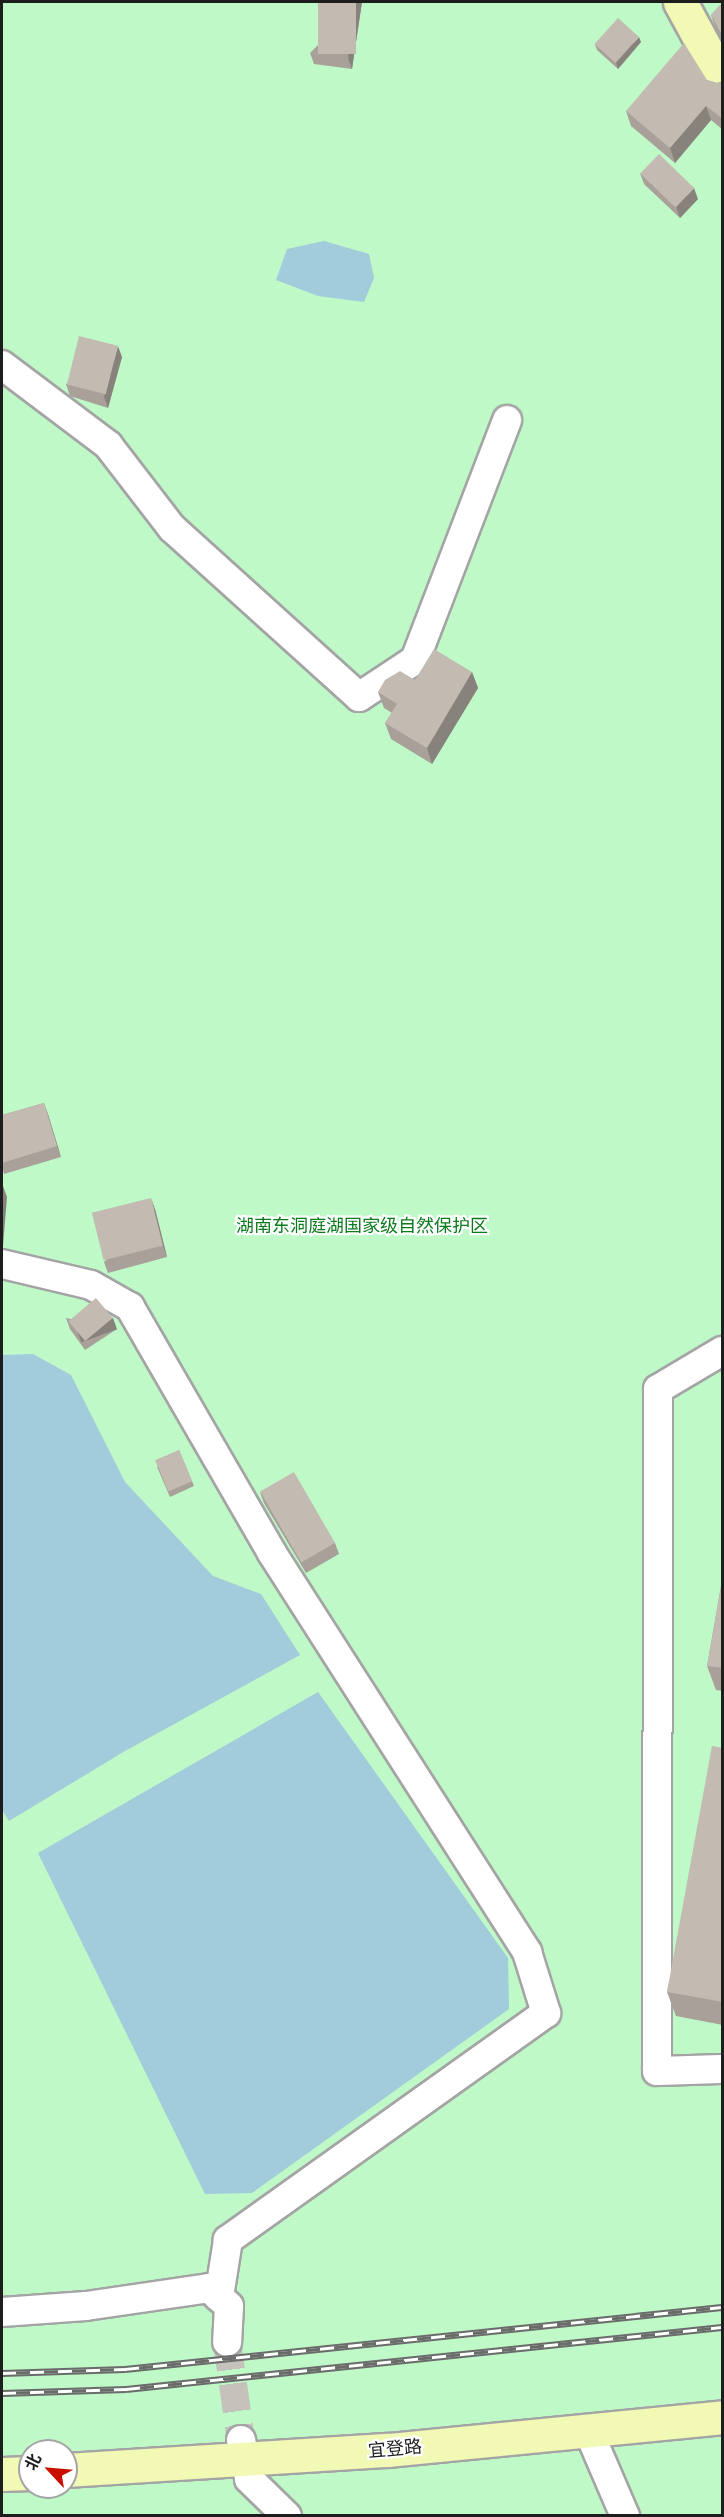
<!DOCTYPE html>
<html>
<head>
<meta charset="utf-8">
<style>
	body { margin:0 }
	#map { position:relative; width:724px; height:2517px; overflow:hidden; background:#eeebe2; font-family:Cabin,"Noto Sans SC",sans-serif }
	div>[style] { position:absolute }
	.park>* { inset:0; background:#bef9c7 }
	.water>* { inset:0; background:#a2cbdc }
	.street-tunnel>* { height:28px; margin-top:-14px; transform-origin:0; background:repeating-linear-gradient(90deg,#c4c2bb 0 28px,transparent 0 42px) }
	.roads { filter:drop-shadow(2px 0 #a4a4a4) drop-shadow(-2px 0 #a4a4a4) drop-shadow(0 2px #a4a4a4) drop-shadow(0 -2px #a4a4a4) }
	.street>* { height:28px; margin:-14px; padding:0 14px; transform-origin:14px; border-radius:14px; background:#fff }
	.secondary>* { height:33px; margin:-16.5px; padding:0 16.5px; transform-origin:16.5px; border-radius:16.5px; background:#f1f9b5 }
	.rail>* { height:7px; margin-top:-3.5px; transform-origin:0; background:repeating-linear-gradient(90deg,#fff 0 14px,#6b6b6b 0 28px); box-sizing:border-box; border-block:2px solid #6b6b6b }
	.wall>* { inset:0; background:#a8a099 }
	.shaded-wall>* { inset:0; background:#88827d; transform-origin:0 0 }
	.building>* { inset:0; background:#c3bab2; transform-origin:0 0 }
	span { translate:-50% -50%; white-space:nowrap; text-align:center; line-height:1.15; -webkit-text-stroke:4.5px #fff; paint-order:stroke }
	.park-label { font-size:18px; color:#0b7a1c }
	.street-label { font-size:18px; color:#1d1d1d }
	.frame { position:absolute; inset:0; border:3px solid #1d1d1d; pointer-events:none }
	.north { position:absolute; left:18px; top:2439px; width:60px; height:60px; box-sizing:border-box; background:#fff; border:2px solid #a5a5a5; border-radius:50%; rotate:296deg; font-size:16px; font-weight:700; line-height:24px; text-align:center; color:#1d1d1d }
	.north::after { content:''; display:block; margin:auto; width:21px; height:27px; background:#c90e00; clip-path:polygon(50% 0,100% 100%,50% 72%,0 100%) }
</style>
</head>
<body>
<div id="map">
	<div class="park">
		<div style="clip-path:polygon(evenodd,2px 2px,722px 2px,722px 2515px,2px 2516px,2px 2px,30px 2451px,66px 2451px,66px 2487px,30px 2487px,30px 2451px)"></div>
	</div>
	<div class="water">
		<div style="clip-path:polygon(324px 241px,369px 254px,374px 278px,364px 302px,318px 296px,276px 280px,287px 249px)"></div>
		<div style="clip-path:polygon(33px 1354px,71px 1375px,125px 1482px,213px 1576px,261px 1594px,300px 1655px,125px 1751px,9px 1821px,2px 1810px,2px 1355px)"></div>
		<div style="clip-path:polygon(318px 1692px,508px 1958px,509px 2009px,252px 2193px,205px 2194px,38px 1853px)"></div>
	</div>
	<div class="street-tunnel">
		<div style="left:227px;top:2342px;width:99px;rotate:81.9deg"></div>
	</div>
	<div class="roads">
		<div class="street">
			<div style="left:2px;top:365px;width:133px;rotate:37deg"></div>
			<div style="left:108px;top:445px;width:105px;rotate:52.4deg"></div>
			<div style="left:172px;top:528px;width:252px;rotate:42.1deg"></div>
			<div style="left:359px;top:697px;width:67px;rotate:-33.5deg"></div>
			<div style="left:415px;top:660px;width:257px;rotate:-69deg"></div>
			<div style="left:2px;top:1264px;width:91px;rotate:13.3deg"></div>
			<div style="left:91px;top:1285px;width:45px;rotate:29.4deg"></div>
			<div style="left:130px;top:1307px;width:284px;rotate:60deg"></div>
			<div style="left:272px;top:1553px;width:474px;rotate:57.4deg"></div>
			<div style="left:527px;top:1952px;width:64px;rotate:72.7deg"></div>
			<div style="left:546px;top:2013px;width:391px;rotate:144.5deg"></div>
			<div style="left:228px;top:2240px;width:58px;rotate:99deg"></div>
			<div style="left:722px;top:1351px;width:74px;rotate:149.3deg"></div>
			<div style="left:658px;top:1389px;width:682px;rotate:90.08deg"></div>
			<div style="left:657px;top:2071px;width:65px;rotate:-1.8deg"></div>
			<div style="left:2px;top:2312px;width:84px;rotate:-4.1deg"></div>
			<div style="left:86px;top:2306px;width:124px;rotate:-8.3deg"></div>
			<div style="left:209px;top:2288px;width:27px;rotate:42deg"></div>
			<div style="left:229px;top:2306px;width:36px;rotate:93deg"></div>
			<div style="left:588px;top:2430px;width:94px;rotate:66.7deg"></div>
			<div style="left:241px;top:2440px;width:40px;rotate:78deg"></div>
			<div style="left:249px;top:2479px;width:53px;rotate:44.2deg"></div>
		</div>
		<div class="secondary">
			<div style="left:680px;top:2px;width:88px;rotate:61.4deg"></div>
			<div style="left:66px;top:2470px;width:323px;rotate:-3.6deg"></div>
			<div style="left:388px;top:2450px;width:336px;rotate:-5.6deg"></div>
			<div style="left:2px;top:2474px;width:28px;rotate:-2deg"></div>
		</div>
	</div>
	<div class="rail">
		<div style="left:2px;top:2373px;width:123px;rotate:-1.9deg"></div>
		<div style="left:125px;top:2369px;width:600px;rotate:-5.93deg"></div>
		<div style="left:2px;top:2393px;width:124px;rotate:-1.8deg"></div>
		<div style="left:126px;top:2389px;width:599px;rotate:-5.94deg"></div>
	</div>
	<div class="wall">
		<div style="clip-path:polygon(362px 2px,352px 69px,314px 64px,310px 53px)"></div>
		<div style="clip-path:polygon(723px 2px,723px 41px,715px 27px,711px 15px)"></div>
		<div style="clip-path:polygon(641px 42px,618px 69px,597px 50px,595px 44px)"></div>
		<div style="clip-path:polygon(707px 80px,717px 83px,723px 81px,723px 130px,711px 120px,675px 163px,631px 126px,626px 111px)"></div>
		<div style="clip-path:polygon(640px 173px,698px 199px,680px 218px,644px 184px)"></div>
		<div style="clip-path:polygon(122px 357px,108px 408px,70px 396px,66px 384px)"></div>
		<div style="clip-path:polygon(472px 672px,478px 688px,432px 764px,391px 739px,385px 723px,392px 713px,384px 708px,378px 692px,415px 680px)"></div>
		<div style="clip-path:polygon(44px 1103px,61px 1157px,4px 1174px,2px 1166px,2px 1115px)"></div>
		<div style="clip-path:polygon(155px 1209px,167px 1257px,108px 1273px,104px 1262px)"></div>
		<div style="clip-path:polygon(66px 1318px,117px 1329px,85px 1350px,70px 1329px)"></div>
		<div style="clip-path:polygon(179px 1450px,194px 1486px,170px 1497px,157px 1467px)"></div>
		<div style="clip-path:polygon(260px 1492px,335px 1543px,339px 1554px,306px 1573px,264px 1503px)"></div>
		<div style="clip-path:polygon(723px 1575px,723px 1691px,716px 1690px,707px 1666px)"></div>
		<div style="clip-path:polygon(723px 1748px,723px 2025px,676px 2016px,667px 1992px)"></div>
	</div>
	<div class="shaded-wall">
		<div style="clip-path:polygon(356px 2px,362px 2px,352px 69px,348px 58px)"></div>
		<div style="clip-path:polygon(639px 37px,641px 42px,618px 69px,616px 63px)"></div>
		<div style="clip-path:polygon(706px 106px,711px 120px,675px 163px,670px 148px)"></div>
		<div style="clip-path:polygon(694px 188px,698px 199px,680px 218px,676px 207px)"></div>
		<div style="clip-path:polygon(118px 346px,122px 357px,108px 408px,104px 397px)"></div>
		<div style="clip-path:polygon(472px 672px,478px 688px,432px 764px,427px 748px)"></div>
		<div style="clip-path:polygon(44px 1103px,48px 1114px,61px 1157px,57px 1146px)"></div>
		<div style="clip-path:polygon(3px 1186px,7px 1197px,3px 1246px,2px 1242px,2px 1205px)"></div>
		<div style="clip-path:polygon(151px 1198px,155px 1209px,167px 1257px,163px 1246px)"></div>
		<div style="left:113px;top:1318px;width:12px;height:38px;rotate:70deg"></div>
	</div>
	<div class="building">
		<div style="left:318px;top:2px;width:38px;height:52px"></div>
		<div style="clip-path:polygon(723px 2px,723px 37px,711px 15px)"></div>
		<div style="left:618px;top:18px;width:28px;height:35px;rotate:42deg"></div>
		<div style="clip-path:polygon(684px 43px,707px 80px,717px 83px,723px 81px,723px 119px,706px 106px,670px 148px,626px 111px)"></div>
		<div style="left:659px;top:154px;width:49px;height:27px;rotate:44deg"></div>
		<div style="left:79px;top:336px;width:40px;height:50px;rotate:14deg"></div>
		<div style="clip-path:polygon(434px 649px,472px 672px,427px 748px,385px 723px,397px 704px,378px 692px,385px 680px,400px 671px,415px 680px)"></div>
		<div style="clip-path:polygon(44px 1103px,57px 1146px,2px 1163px,2px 1115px)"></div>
		<div style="clip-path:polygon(2px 1186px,3px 1186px,2px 1205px)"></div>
		<div style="left:151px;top:1198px;width:49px;height:61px;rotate:76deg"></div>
		<div style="left:96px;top:1298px;width:26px;height:36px;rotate:50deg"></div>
		<div style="left:179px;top:1450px;width:34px;height:26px;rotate:67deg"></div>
		<div style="left:294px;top:1472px;width:82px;height:39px;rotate:60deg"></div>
		<div style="clip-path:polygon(723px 1575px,723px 1668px,707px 1666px)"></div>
		<div style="clip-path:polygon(712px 1746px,723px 1748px,723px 2002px,667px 1992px)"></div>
	</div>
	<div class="park-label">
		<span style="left:362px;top:1226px">湖南东洞庭湖国家级自然保护区</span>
	</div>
	<div class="street-label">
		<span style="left:395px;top:2449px;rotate:-5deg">宜登路</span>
	</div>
	<div class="frame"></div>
	<div class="north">北</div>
</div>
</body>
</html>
